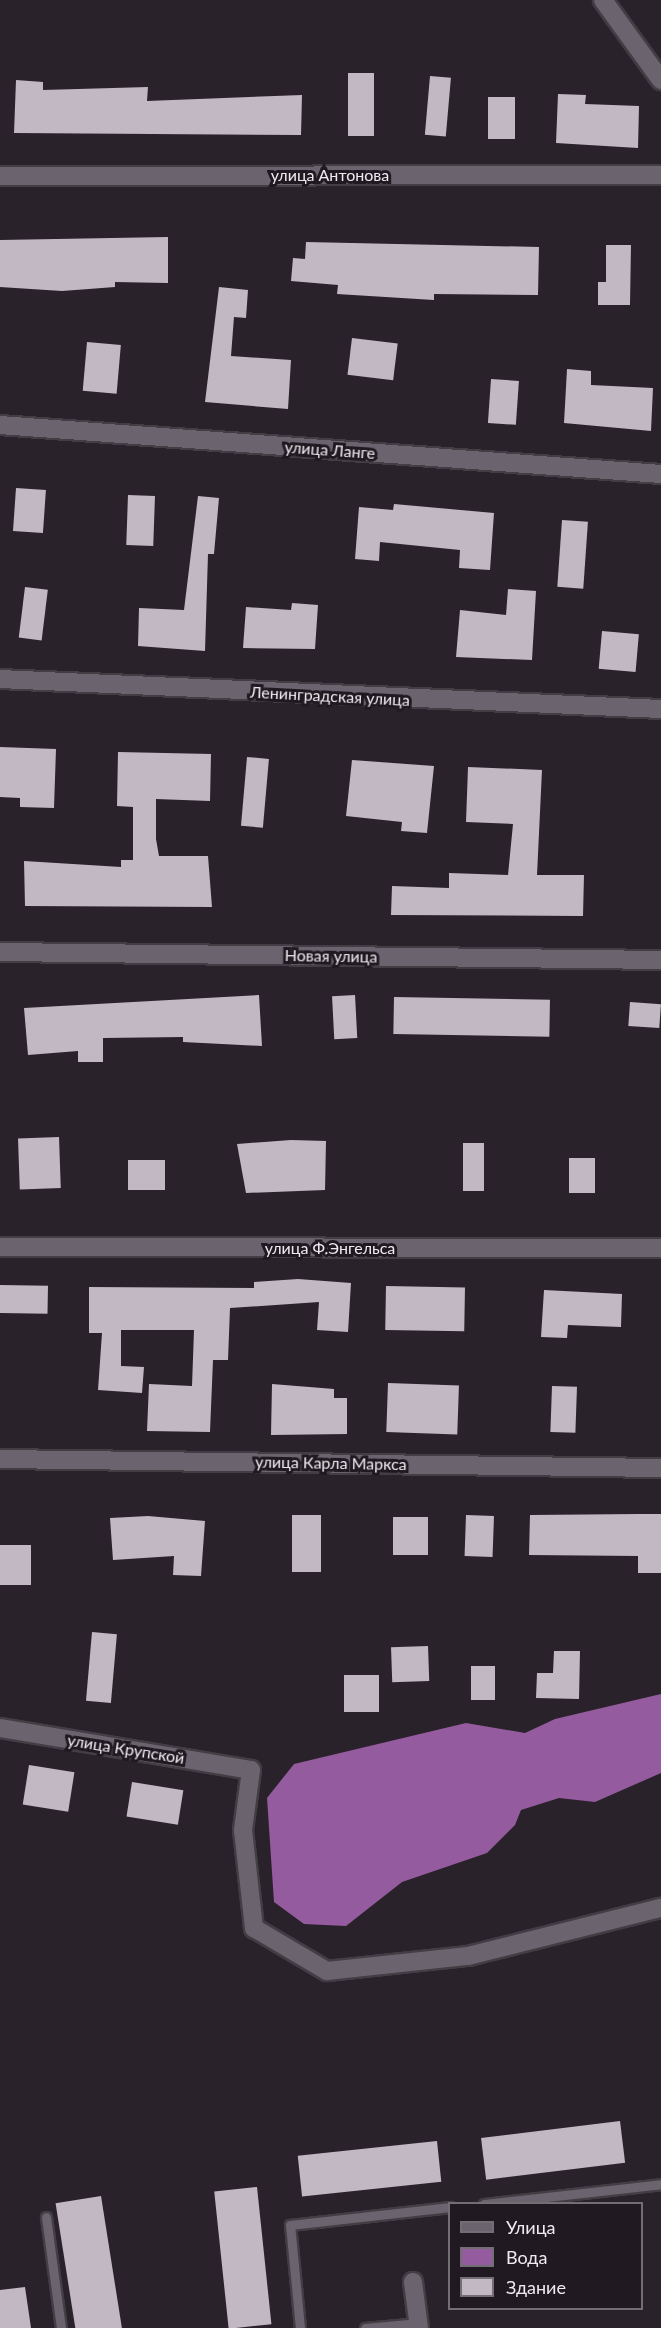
<!DOCTYPE html>
<html>
<head>
<meta charset="utf-8">
<style>
	body { margin:0 }
	#map { position:relative; width:661px; height:2328px; overflow:hidden; background:#2a222b; font-family:Lato,sans-serif }
	div>[style] { position:absolute }
	.water>* { inset:0; background:#955b9f }
	.building>* { inset:0; background:#c2b8c4; transform-origin:0 0 }
	.roads { filter:drop-shadow(2px 0 #433d44) drop-shadow(-2px 0 #433d44) drop-shadow(0 2px #433d44) drop-shadow(0 -2px #433d44) }
	.lane>* { height:9px; margin:-4.5px; padding:0 4.5px; transform-origin:4.5px; border-radius:4.5px; background:#6b636d }
	.street>* { height:18px; margin:-9px; padding:0 9px; transform-origin:9px; border-radius:9px; background:#6b636d }
	span { translate:-50% -50%; white-space:nowrap; text-align:center; line-height:1.15; -webkit-text-stroke:6px #201921; paint-order:stroke }
	.street-label { font-size:16px; color:#efeaf0 }
	.legend { position:absolute; left:448px; top:2202px; width:195px; height:108px; box-sizing:border-box; background:#201921; border:2px solid #736d74; margin:0; padding:8px 10px; list-style:none; font-size:18px; color:#efeaf0 }
	.legend li { display:flex; align-items:center; gap:12px; height:30px }
	.legend b { width:30px; border:2px solid #736d74 }
</style>
</head>
<body>
<div id="map">
	<div class="water">
		<div style="clip-path:polygon(661px 1694px,661px 1773px,595px 1802px,559px 1798px,521px 1810px,515px 1825px,487px 1853px,402px 1882px,346px 1926px,304px 1924px,274px 1902px,267px 1798px,294px 1764px,466px 1723px,525px 1733px,555px 1719px)"></div>
	</div>
	<div class="building">
		<div style="left:348px;top:73px;width:26px;height:63px"></div>
		<div style="left:430px;top:76px;width:21px;height:59px;rotate:5deg"></div>
		<div style="clip-path:polygon(16px 80px,43px 82px,43px 90px,148px 87px,147px 101px,302px 95px,301px 135px,14px 133px)"></div>
		<div style="clip-path:polygon(558px 94px,586px 95px,585px 104px,639px 106px,638px 148px,556px 143px)"></div>
		<div style="left:488px;top:97px;width:27px;height:42px"></div>
		<div style="clip-path:polygon(168px 237px,168px 283px,115px 282px,115px 287px,62px 291px,0 287px,0 240px)"></div>
		<div style="clip-path:polygon(306px 242px,539px 247px,538px 295px,434px 294px,434px 300px,337px 294px,338px 285px,291px 281px,293px 258px,305px 259px)"></div>
		<div style="clip-path:polygon(606px 245px,631px 245px,630px 305px,598px 305px,598px 282px,606px 282px)"></div>
		<div style="clip-path:polygon(219px 287px,248px 290px,246px 318px,234px 317px,231px 356px,291px 360px,288px 409px,205px 402px)"></div>
		<div style="left:352px;top:338px;width:46px;height:37px;rotate:7deg"></div>
		<div style="left:87px;top:342px;width:34px;height:49px;rotate:5deg"></div>
		<div style="clip-path:polygon(567px 369px,591px 371px,591px 385px,653px 388px,651px 431px,564px 423px)"></div>
		<div style="left:491px;top:379px;width:28px;height:44px;rotate:4deg"></div>
		<div style="left:16px;top:488px;width:30px;height:43px;rotate:4deg"></div>
		<div style="left:128px;top:495px;width:27px;height:50px;rotate:2deg"></div>
		<div style="clip-path:polygon(198px 496px,219px 498px,214px 554px,208px 554px,205px 651px,138px 646px,139px 608px,184px 610px)"></div>
		<div style="clip-path:polygon(394px 504px,494px 513px,490px 570px,459px 568px,460px 550px,380px 542px,379px 561px,355px 559px,359px 507px,393px 510px)"></div>
		<div style="left:562px;top:520px;width:26px;height:67px;rotate:4deg"></div>
		<div style="left:25px;top:587px;width:23px;height:51px;rotate:7deg"></div>
		<div style="clip-path:polygon(508px 589px,536px 591px,532px 660px,456px 657px,460px 610px,506px 615px)"></div>
		<div style="clip-path:polygon(292px 603px,318px 605px,315px 649px,243px 648px,246px 607px,291px 610px)"></div>
		<div style="left:602px;top:631px;width:37px;height:38px;rotate:5deg"></div>
		<div style="clip-path:polygon(0 747px,56px 749px,54px 808px,20px 807px,20px 798px,0 797px)"></div>
		<div style="clip-path:polygon(118px 752px,211px 754px,210px 801px,156px 799px,156px 839px,159px 856px,208px 856px,212px 907px,25px 906px,24px 861px,121px 867px,121px 860px,133px 860px,133px 807px,117px 806px)"></div>
		<div style="left:247px;top:757px;width:22px;height:69px;rotate:5deg"></div>
		<div style="clip-path:polygon(352px 760px,434px 766px,427px 833px,401px 831px,402px 822px,346px 816px)"></div>
		<div style="clip-path:polygon(468px 767px,542px 770px,537px 875px,584px 875px,583px 916px,391px 915px,392px 886px,449px 888px,449px 873px,508px 875px,513px 824px,466px 822px)"></div>
		<div style="clip-path:polygon(259px 995px,262px 1046px,183px 1042px,183px 1037px,103px 1038px,103px 1062px,78px 1062px,78px 1051px,28px 1055px,24px 1008px)"></div>
		<div style="left:355px;top:995px;width:43px;height:23px;rotate:87deg"></div>
		<div style="left:394px;top:997px;width:156px;height:37px;rotate:1deg"></div>
		<div style="left:630px;top:1002px;width:31px;height:24px;rotate:4deg"></div>
		<div style="left:59px;top:1137px;width:51px;height:41px;rotate:88deg"></div>
		<div style="clip-path:polygon(291px 1140px,326px 1141px,325px 1190px,246px 1193px,237px 1144px)"></div>
		<div style="left:463px;top:1143px;width:21px;height:48px"></div>
		<div style="left:569px;top:1158px;width:26px;height:35px"></div>
		<div style="left:128px;top:1160px;width:37px;height:30px"></div>
		<div style="clip-path:polygon(298px 1279px,351px 1283px,348px 1332px,317px 1330px,319px 1302px,230px 1308px,228px 1360px,213px 1360px,210px 1432px,147px 1431px,149px 1384px,192px 1386px,194px 1330px,121px 1330px,121px 1366px,144px 1367px,142px 1393px,98px 1390px,102px 1333px,89px 1333px,89px 1287px,254px 1288px,254px 1282px)"></div>
		<div style="left:0;top:1285px;width:48px;height:28px;rotate:1deg"></div>
		<div style="left:386px;top:1286px;width:79px;height:44px;rotate:1deg"></div>
		<div style="clip-path:polygon(544px 1290px,622px 1294px,621px 1327px,568px 1325px,567px 1338px,541px 1337px)"></div>
		<div style="left:388px;top:1383px;width:71px;height:49px;rotate:2deg"></div>
		<div style="clip-path:polygon(272px 1384px,334px 1389px,334px 1398px,347px 1398px,347px 1434px,271px 1435px)"></div>
		<div style="left:552px;top:1386px;width:25px;height:46px;rotate:2deg"></div>
		<div style="clip-path:polygon(638px 1514px,661px 1514px,661px 1573px,638px 1573px,638px 1556px,529px 1555px,530px 1515px)"></div>
		<div style="left:292px;top:1515px;width:29px;height:57px"></div>
		<div style="left:466px;top:1515px;width:28px;height:41px;rotate:2deg"></div>
		<div style="clip-path:polygon(148px 1516px,205px 1521px,201px 1576px,173px 1575px,174px 1556px,113px 1560px,110px 1518px)"></div>
		<div style="left:428px;top:1517px;width:38px;height:35px;rotate:90deg"></div>
		<div style="left:0;top:1545px;width:31px;height:40px"></div>
		<div style="left:92px;top:1632px;width:25px;height:69px;rotate:5deg"></div>
		<div style="left:428px;top:1646px;width:35px;height:37px;rotate:88deg"></div>
		<div style="clip-path:polygon(554px 1651px,580px 1651px,579px 1699px,536px 1698px,537px 1673px,553px 1673px)"></div>
		<div style="left:471px;top:1666px;width:24px;height:34px"></div>
		<div style="left:344px;top:1675px;width:35px;height:37px"></div>
		<div style="left:29px;top:1765px;width:46px;height:40px;rotate:9deg"></div>
		<div style="left:132px;top:1782px;width:52px;height:35px;rotate:9deg"></div>
		<div style="left:620px;top:2121px;width:42px;height:140px;rotate:83deg"></div>
		<div style="left:437px;top:2141px;width:41px;height:140px;rotate:84deg"></div>
		<div style="left:257px;top:2187px;width:138px;height:43px;rotate:84deg"></div>
		<div style="left:101px;top:2196px;width:134px;height:46px;rotate:81deg"></div>
		<div style="clip-path:polygon(25px 2287px,31px 2328px,0 2328px,0 2290px)"></div>
	</div>
	<div class="roads">
		<div class="lane">
			<div style="left:484px;top:2204px;width:178px;rotate:-6.4deg"></div>
			<div style="left:46px;top:2217px;width:112px;rotate:82.3deg"></div>
			<div style="left:300px;top:2328px;width:103px;rotate:-95.5deg"></div>
			<div style="left:290px;top:2225px;width:161px;rotate:-6.4deg"></div>
			<div style="left:365px;top:2328px;width:54px;rotate:-5.3deg"></div>
		</div>
		<div class="street">
			<div style="left:603px;top:0;width:99px;rotate:54.1deg"></div>
			<div style="left:0;top:176px;width:661px;rotate:-0.09deg"></div>
			<div style="left:0;top:425px;width:663px;rotate:4.24deg"></div>
			<div style="left:0;top:679px;width:662px;rotate:2.6deg"></div>
			<div style="left:0;top:952px;width:661px;rotate:0.69deg"></div>
			<div style="left:0;top:1247px;width:661px;rotate:0.09deg"></div>
			<div style="left:0;top:1459px;width:661px;rotate:0.78deg"></div>
			<div style="left:0;top:1728px;width:254px;rotate:9.5deg"></div>
			<div style="left:251px;top:1770px;width:61px;rotate:97.6deg"></div>
			<div style="left:243px;top:1830px;width:99px;rotate:83.6deg"></div>
			<div style="left:254px;top:1928px;width:85px;rotate:30.5deg"></div>
			<div style="left:327px;top:1971px;width:142px;rotate:-6.1deg"></div>
			<div style="left:468px;top:1956px;width:199px;rotate:-14deg"></div>
			<div style="left:413px;top:2282px;width:46px;rotate:82.6deg"></div>
		</div>
	</div>
	<div class="street-label">
		<span style="left:330px;top:175px">улица Антонова</span>
		<span style="left:330px;top:450px;rotate:4deg">улица Ланге</span>
		<span style="left:330px;top:696px;rotate:3deg">Ленинградская улица</span>
		<span style="left:331px;top:956px;rotate:1deg">Новая улица</span>
		<span style="left:330px;top:1248px">улица Ф.Энгельса</span>
		<span style="left:331px;top:1463px;rotate:1deg">улица Карла Маркса</span>
		<span style="left:126px;top:1749px;rotate:9deg">улица Крупской</span>
	</div>
	<ul class="legend">
	<li><b style="height:8px;background:#6b636d"></b>Улица</li>
	<li><b style="height:16px;background:#955b9f"></b>Вода</li>
	<li><b style="height:16px;background:#c2b8c4"></b>Здание</li>
	</ul>
</div>
</body>
</html>
